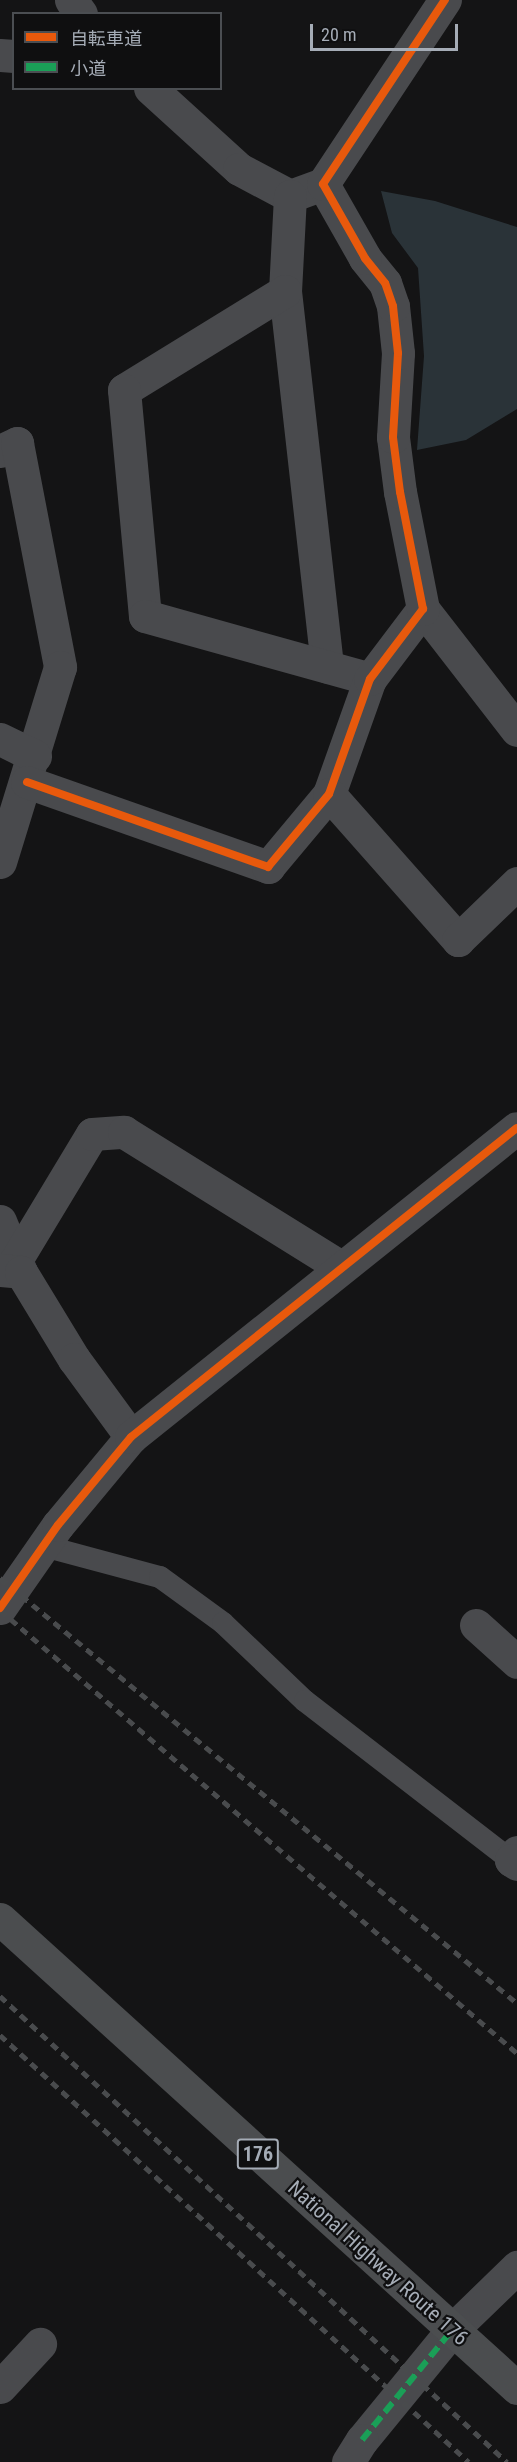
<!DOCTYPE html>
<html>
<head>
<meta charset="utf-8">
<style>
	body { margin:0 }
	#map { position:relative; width:517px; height:2462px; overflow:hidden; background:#141415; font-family:"Roboto Condensed","Noto Sans JP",sans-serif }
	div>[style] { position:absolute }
	.water>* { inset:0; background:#2a3338 }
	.service>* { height:22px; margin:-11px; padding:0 11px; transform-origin:11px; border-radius:11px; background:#494a4d }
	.pedestrian>* { height:33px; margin:-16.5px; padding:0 16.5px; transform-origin:16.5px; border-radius:16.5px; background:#494a4d }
	.minor>* { height:33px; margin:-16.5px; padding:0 16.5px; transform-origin:16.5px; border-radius:16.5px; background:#494a4d }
	.trunk>* { height:33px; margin:-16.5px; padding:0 16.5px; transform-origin:16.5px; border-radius:16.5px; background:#4b4d4f }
	.rail>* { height:4.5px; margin-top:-2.25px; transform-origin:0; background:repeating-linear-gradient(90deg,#494b4d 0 8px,transparent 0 14px) }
	.quiet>* { height:6px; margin-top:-3px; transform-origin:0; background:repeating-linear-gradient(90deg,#1a9f57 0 12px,transparent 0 18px) }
	.cycleway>* { height:8px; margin:-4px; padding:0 4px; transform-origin:4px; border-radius:4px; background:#e8590c }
	span { translate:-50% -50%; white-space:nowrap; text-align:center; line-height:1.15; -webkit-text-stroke:4.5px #0f0f10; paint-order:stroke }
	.shield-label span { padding:2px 4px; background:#0f0f10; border:2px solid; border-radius:4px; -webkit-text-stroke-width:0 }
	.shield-label { font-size:20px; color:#a5acb6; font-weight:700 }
	.street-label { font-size:21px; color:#a5acb6 }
	.legend { position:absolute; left:12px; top:12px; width:210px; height:78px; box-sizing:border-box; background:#0f0f10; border:2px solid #4b4e52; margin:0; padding:8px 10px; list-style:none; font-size:18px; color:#a5acb6 }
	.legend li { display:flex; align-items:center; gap:12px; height:30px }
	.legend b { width:30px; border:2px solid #4b4e52 }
	.scale { position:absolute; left:310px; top:24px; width:148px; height:27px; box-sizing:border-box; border:3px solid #a5acb6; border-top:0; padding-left:8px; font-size:18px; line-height:21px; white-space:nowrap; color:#a5acb6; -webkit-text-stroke:4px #0f0f10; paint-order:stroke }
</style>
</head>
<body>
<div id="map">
	<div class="water">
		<div style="clip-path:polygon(381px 191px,435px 201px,517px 227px,517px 409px,466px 440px,417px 450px,424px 356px,418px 268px,392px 233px)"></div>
	</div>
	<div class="service">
		<div style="left:44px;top:1546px;width:120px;rotate:15deg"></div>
		<div style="left:160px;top:1577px;width:78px;rotate:36.1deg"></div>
		<div style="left:223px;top:1623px;width:113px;rotate:43.6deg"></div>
		<div style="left:305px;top:1701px;width:260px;rotate:37.7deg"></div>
	</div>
	<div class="pedestrian">
		<div style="left:362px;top:2440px;width:142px;rotate:-50.7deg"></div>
	</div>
	<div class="minor">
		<div style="left:71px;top:0;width:17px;rotate:54deg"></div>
		<div style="left:0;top:55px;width:14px;rotate:4deg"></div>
		<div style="left:150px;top:88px;width:120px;rotate:42.3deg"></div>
		<div style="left:239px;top:169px;width:58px;rotate:27.9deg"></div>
		<div style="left:323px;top:184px;width:35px;rotate:160deg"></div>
		<div style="left:290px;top:196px;width:95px;rotate:93deg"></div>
		<div style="left:285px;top:291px;width:378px;rotate:83.6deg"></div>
		<div style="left:285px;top:291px;width:189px;rotate:148.4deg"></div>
		<div style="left:124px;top:390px;width:227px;rotate:84.7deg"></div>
		<div style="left:145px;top:616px;width:234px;rotate:15.6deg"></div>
		<div style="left:0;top:451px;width:19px;rotate:-25deg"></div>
		<div style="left:17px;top:443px;width:228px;rotate:79.1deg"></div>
		<div style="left:60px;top:667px;width:204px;rotate:107.1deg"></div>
		<div style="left:423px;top:609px;width:153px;rotate:52.2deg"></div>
		<div style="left:0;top:739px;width:39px;rotate:26deg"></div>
		<div style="left:27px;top:782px;width:256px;rotate:19.4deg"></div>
		<div style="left:268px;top:867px;width:95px;rotate:-50.1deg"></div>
		<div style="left:329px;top:794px;width:122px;rotate:-70.4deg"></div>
		<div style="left:370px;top:679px;width:88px;rotate:-52.9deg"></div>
		<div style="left:423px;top:609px;width:119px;rotate:-101.1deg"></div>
		<div style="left:400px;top:492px;width:55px;rotate:-97.3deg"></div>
		<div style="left:393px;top:437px;width:84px;rotate:-86.6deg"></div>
		<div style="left:398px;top:353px;width:47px;rotate:-96.1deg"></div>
		<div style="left:393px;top:306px;width:24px;rotate:-109deg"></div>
		<div style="left:385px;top:283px;width:32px;rotate:-129deg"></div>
		<div style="left:365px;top:258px;width:85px;rotate:-119.6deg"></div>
		<div style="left:323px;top:184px;width:221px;rotate:-56.5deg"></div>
		<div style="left:329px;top:794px;width:195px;rotate:48.5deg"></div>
		<div style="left:458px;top:940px;width:82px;rotate:-44deg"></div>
		<div style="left:0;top:1221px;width:55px;rotate:67.6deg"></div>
		<div style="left:16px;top:1260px;width:147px;rotate:-58.9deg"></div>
		<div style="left:92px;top:1134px;width:32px;rotate:-4deg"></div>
		<div style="left:124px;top:1132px;width:256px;rotate:31.9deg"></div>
		<div style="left:0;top:1270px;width:21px;rotate:5deg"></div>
		<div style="left:21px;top:1272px;width:102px;rotate:58.7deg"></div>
		<div style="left:74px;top:1359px;width:97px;rotate:53.8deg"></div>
		<div style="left:0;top:1608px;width:101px;rotate:-55.1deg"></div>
		<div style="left:58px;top:1525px;width:114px;rotate:-50.3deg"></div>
		<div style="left:131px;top:1437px;width:494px;rotate:-38.7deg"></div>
		<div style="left:476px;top:1625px;width:55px;rotate:42.1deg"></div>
		<div style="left:517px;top:1852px;width:10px;rotate:127deg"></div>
		<div style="left:511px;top:1860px;width:7px;rotate:34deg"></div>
		<div style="left:452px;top:2330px;width:91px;rotate:-44.1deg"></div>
		<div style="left:0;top:2387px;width:59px;rotate:-47.1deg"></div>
		<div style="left:348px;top:2462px;width:26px;rotate:-58deg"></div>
	</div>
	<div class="trunk">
		<div style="left:0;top:1919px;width:698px;rotate:42.21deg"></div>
	</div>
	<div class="rail">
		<div style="left:0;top:1578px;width:669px;rotate:39.42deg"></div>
		<div style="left:0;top:1610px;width:681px;rotate:40.59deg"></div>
		<div style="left:0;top:1996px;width:689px;rotate:42.59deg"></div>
		<div style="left:0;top:2035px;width:634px;rotate:42.32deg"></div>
	</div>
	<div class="quiet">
		<div style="left:362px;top:2440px;width:142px;rotate:-50.7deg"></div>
	</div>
	<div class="cycleway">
		<div style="left:27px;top:782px;width:256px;rotate:19.4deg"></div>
		<div style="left:268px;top:867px;width:95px;rotate:-50.1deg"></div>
		<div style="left:329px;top:794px;width:122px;rotate:-70.4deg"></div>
		<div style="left:370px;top:679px;width:88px;rotate:-52.9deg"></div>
		<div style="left:423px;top:609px;width:119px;rotate:-101.1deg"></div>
		<div style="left:400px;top:492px;width:55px;rotate:-97.3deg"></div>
		<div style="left:393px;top:437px;width:84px;rotate:-86.6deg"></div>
		<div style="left:398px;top:353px;width:47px;rotate:-96.1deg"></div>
		<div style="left:393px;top:306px;width:24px;rotate:-109deg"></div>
		<div style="left:385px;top:283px;width:32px;rotate:-129deg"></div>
		<div style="left:365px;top:258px;width:85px;rotate:-119.6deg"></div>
		<div style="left:323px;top:184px;width:221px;rotate:-56.5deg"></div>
		<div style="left:0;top:1608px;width:101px;rotate:-55.1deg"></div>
		<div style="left:58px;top:1525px;width:114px;rotate:-50.3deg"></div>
		<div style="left:131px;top:1437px;width:494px;rotate:-38.7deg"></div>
	</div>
	<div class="shield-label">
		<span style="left:258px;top:2154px">176</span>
	</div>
	<div class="street-label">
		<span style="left:378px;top:2263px;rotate:42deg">National Highway Route 176</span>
	</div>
	<ul class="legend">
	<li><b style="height:8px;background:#e8590c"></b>自転車道</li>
	<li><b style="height:8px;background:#1a9f57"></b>小道</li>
	</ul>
	<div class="scale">20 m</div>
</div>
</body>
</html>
